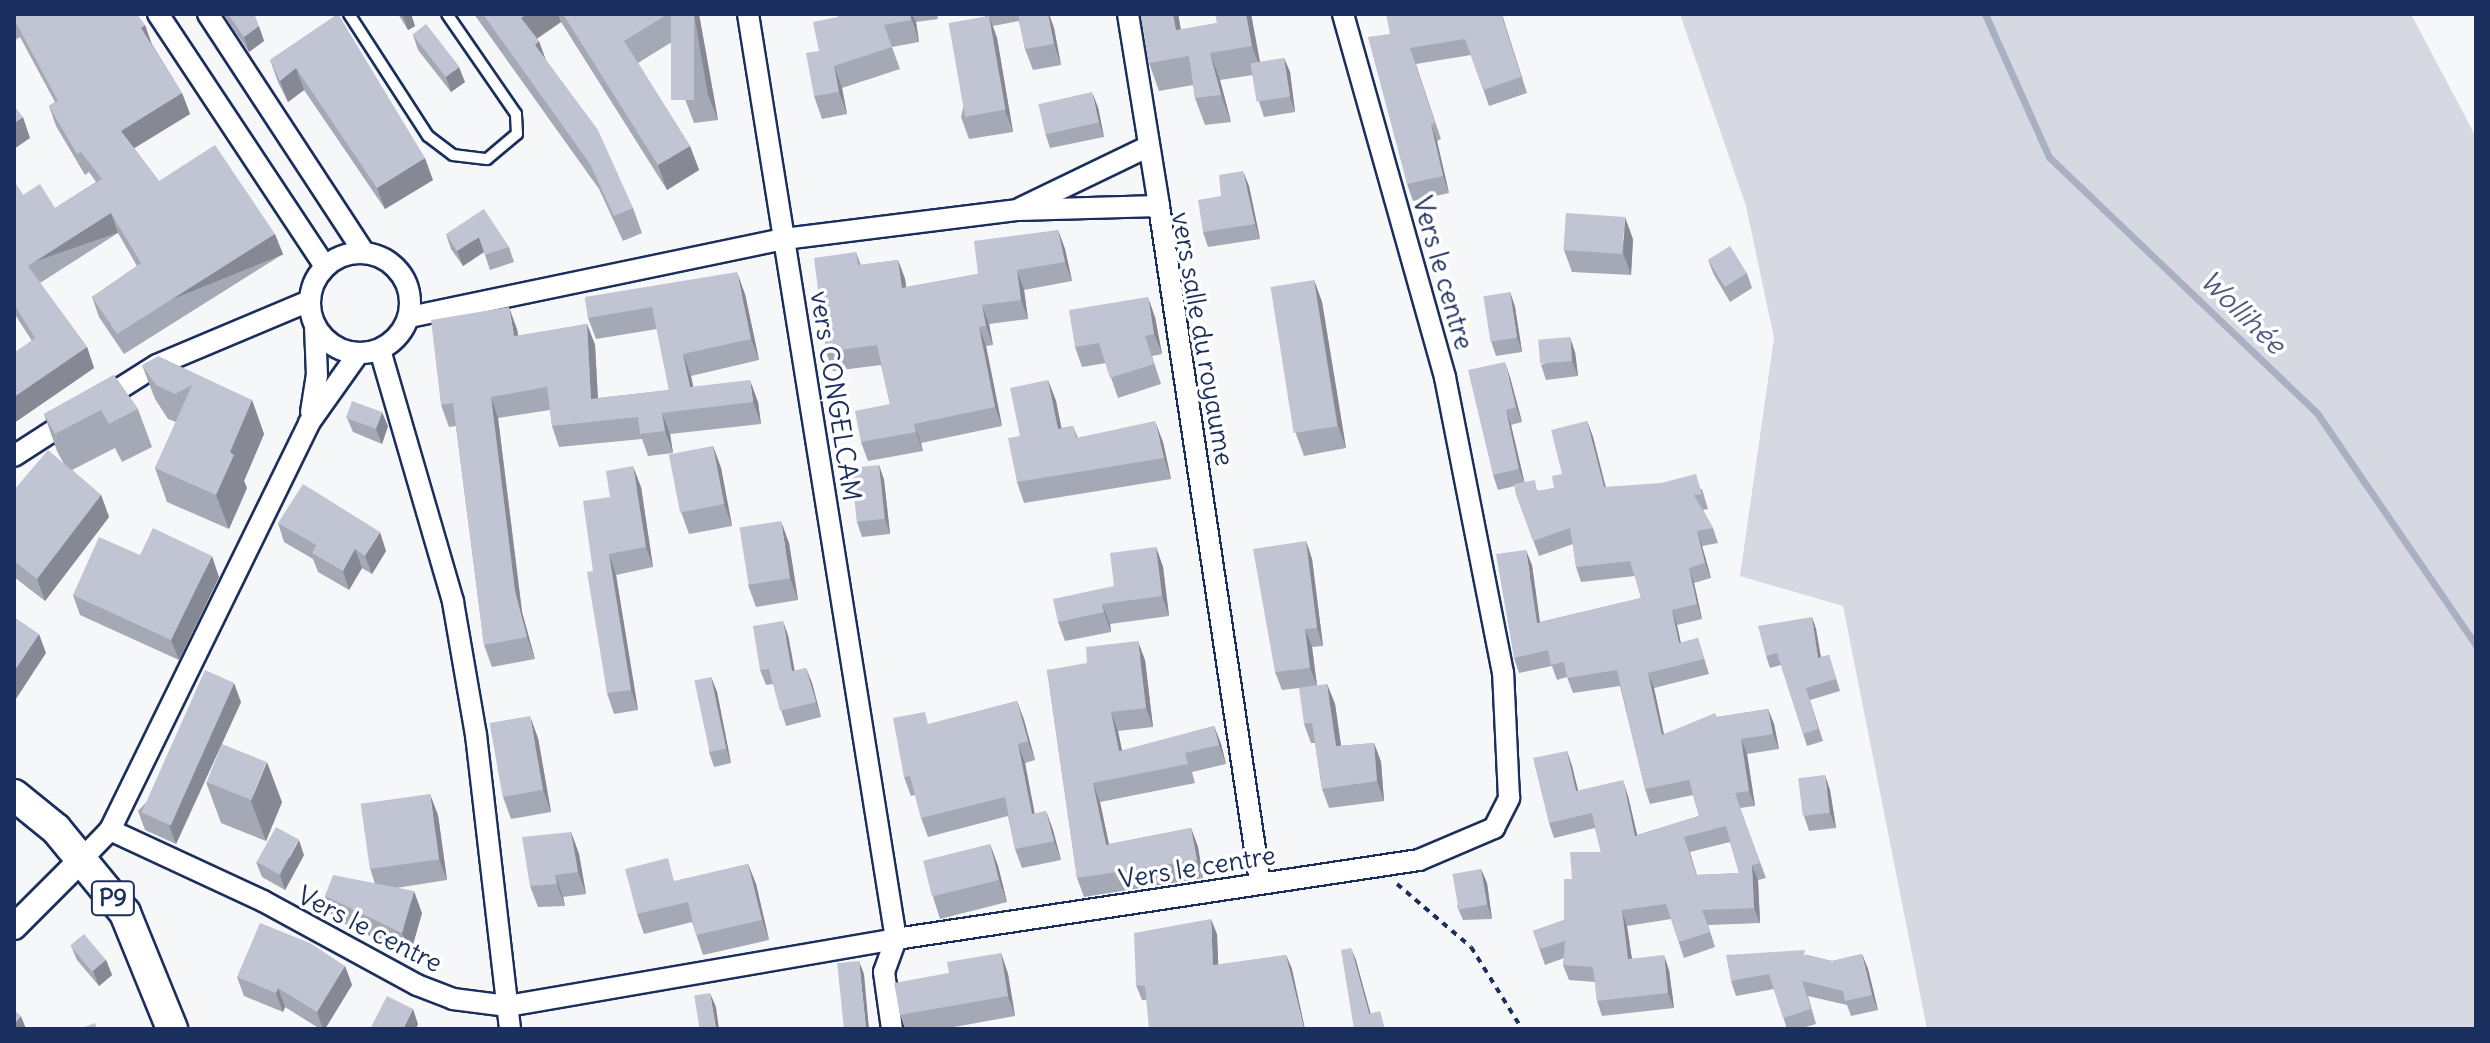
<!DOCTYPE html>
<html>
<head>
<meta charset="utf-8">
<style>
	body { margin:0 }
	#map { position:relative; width:2490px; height:1043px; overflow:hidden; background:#f6f7f9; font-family:Delius,sans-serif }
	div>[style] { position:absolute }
	.green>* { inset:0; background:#d6d9e2 }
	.stream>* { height:7px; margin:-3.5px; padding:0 3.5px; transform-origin:3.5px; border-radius:3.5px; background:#a9b0c1 }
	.path>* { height:4px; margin-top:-2px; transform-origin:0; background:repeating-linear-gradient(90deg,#1b2f5e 0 6px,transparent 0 12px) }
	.roads { filter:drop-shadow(2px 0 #1b2f5e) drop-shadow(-2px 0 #1b2f5e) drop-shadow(0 2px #1b2f5e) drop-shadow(0 -2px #1b2f5e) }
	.service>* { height:10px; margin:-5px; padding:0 5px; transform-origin:5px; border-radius:5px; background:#fff }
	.minor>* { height:20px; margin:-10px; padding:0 10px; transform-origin:10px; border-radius:10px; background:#fff }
	.minor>.ring { margin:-10px; padding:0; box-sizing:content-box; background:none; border:20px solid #fff; border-radius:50% }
	.tertiary>* { height:24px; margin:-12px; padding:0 12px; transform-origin:12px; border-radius:12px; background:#fff }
	.primary>* { height:30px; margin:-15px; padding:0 15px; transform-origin:15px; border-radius:15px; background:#fff }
	.wall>* { inset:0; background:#a5a9b5 }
	.shaded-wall>* { inset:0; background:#868994; transform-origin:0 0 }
	.building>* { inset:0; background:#c0c4d3; transform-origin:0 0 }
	span { translate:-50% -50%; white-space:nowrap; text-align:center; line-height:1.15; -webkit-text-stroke:7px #fff; paint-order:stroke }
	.shield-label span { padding:2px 6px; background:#fff; border:2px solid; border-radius:6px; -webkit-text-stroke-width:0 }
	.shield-label { font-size:24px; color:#1b2f5e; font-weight:700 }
	.street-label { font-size:26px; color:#1b2f5e }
	.water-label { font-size:28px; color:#4d5c81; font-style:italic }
	.frame { position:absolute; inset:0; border:16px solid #1b2f5e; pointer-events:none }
</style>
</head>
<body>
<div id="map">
	<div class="green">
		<div style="clip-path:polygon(1680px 14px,2411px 14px,2476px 137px,2476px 1029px,1927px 1029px,1843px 606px,1740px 576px,1774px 338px,1746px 206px)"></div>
	</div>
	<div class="stream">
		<div style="left:1985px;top:14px;width:157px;rotate:65.9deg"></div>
		<div style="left:2049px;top:157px;width:371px;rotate:43.7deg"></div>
		<div style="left:2317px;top:413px;width:281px;rotate:55.6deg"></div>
	</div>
	<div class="path">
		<div style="left:1397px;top:884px;width:97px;rotate:40.4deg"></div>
		<div style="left:1471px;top:947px;width:97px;rotate:58.1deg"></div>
	</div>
	<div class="roads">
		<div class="service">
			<div style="left:349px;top:14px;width:145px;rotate:57.1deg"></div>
			<div style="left:428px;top:136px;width:31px;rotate:37deg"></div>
			<div style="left:453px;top:155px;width:34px;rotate:7deg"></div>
			<div style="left:487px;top:159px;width:39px;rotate:-40deg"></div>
			<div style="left:517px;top:134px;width:20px;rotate:-93deg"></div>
			<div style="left:516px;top:114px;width:121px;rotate:-124.6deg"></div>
		</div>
		<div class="minor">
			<div style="left:158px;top:14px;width:302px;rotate:56.5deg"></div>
			<div style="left:208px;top:14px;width:285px;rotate:56.8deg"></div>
			<div style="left:748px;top:14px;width:228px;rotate:80.9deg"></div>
			<div style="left:784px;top:239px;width:236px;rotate:-7.1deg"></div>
			<div style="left:1018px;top:210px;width:141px;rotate:-1.6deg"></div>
			<div style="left:1159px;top:206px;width:684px;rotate:81.51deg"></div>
			<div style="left:1128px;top:14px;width:194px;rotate:80.8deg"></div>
			<div style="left:1021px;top:208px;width:140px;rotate:-25.8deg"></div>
			<div class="ring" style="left:310px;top:253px;width:80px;height:80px"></div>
			<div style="left:410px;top:317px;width:382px;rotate:-11.8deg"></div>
			<div style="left:784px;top:239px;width:709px;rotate:80.91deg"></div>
			<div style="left:896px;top:939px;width:35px;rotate:110deg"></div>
			<div style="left:884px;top:972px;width:58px;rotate:82deg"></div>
			<div style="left:380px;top:350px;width:262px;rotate:73.8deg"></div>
			<div style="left:453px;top:602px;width:135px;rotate:80.2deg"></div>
			<div style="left:476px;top:735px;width:296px;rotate:83.4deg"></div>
			<div style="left:100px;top:401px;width:67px;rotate:-32.3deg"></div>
			<div style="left:157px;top:365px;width:165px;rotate:-22.8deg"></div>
			<div style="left:311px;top:412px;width:36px;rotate:-81deg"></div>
			<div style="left:317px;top:376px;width:49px;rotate:-92.3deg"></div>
			<div style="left:14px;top:456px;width:70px;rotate:-32.8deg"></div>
			<div style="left:110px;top:830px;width:169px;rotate:24.9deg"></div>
			<div style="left:263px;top:901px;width:175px;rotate:28.6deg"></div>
			<div style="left:417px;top:985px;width:39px;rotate:21deg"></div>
			<div style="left:453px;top:999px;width:55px;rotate:7.3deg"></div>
			<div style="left:508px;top:1006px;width:394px;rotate:-9.8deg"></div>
			<div style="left:896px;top:939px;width:529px;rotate:-8.59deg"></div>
			<div style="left:1419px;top:860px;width:82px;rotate:-23.1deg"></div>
			<div style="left:1494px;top:828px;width:34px;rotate:-63deg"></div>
			<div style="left:1509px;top:798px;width:125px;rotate:-92.7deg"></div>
			<div style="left:1503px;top:673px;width:302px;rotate:-101.1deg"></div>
			<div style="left:1445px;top:377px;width:377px;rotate:-105.7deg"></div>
			<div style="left:82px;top:859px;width:40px;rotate:-46deg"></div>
			<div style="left:110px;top:830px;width:453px;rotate:-63.9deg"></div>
			<div style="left:309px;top:423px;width:85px;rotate:-54.6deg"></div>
		</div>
		<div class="tertiary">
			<div style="left:14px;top:927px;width:96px;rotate:-45deg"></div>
		</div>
		<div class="primary">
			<div style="left:14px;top:795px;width:54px;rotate:39deg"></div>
			<div style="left:56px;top:829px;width:109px;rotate:50.6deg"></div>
			<div style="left:125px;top:913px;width:125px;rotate:67.9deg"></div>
		</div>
	</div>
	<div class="wall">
		<div style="clip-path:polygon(14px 14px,145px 25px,152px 44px,182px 93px,190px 114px,134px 148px,159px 181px,283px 254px,124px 354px,99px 317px,92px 297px,137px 266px,118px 233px,40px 283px,87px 347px,94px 368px,14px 423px,14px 353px,32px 341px,14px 313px,14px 181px,23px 195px,55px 208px,96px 182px,89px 172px,85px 175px,56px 126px,49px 106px,55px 102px,20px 37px,14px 41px)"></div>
		<div style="clip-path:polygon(223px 14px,254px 14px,264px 41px,249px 52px)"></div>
		<div style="clip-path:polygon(338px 14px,433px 180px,385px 209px,304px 90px,288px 102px,278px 82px,270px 60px)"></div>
		<div style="clip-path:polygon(398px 14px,411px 14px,415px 26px,408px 30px)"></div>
		<div style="clip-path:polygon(474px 14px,699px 14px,718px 120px,694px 123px,685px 99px,675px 40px,638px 63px,690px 146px,699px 170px,667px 190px,561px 22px,537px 39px,546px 60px,633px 208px,642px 233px,623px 241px,599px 189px)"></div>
		<div style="clip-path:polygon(837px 14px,937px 14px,938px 19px,916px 22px,919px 42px,892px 47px,900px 69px,842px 88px,847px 114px,822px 119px,814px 96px,819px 51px,838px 17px)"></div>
		<div style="clip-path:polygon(984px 14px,1049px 14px,1054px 28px,1061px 65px,1033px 70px,1025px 49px,1019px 21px,993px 26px,997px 38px,1013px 132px,969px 139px,961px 117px,985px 17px)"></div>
		<div style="clip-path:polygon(1141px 14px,1178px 14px,1181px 30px,1217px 23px,1251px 14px,1260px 63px,1284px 58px,1290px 72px,1295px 112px,1264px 117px,1259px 102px,1253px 75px,1220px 80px,1231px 122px,1205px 125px,1195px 98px,1193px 85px,1159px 91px,1149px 63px)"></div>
		<div style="clip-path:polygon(1502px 14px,1527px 93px,1489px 106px,1471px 55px,1416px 64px,1441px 139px,1437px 141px,1449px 193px,1413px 201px,1407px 184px,1390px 34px)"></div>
		<div style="clip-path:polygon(413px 35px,465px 82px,451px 92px,418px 50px)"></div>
		<div style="clip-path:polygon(1098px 107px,1104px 137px,1050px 148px,1045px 133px)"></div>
		<div style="clip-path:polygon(1249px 186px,1260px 239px,1208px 247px,1203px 232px,1221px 196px)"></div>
		<div style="clip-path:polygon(1058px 230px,1065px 249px,1072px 281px,1024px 290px,1028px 319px,989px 324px,993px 345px,986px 346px,1002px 426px,921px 443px,923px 451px,868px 461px,861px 442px,890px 404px,881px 365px,833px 371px,826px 352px,856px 252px,861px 265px,898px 260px,905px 279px,906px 287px,978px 274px)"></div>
		<div style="clip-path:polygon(446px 234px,509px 247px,514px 262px,490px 270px,484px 252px,463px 266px,451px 249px)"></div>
		<div style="clip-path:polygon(1633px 239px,1631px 275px,1572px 272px,1564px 250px)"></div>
		<div style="clip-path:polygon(1708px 260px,1747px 273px,1752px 288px,1730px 302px,1714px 275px)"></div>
		<div style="clip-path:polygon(1314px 280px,1322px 302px,1346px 448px,1304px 456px,1296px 434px)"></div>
		<div style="clip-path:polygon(1510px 292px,1515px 307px,1522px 352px,1496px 356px,1491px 341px)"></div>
		<div style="clip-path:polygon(745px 294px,759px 360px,691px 376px,693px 387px,758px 402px,761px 424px,670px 434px,673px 453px,648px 456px,642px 439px,559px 447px,552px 426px,550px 410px,498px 418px,522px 612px,535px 659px,492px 667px,484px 645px,456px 426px,449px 427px,441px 405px,517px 329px,518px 336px,587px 324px,595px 345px,598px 398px,669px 390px,657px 329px,596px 339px,588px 318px,585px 297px)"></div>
		<div style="clip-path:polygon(1155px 317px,1162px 354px,1152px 356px,1161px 384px,1118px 398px,1106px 363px,1082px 367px,1075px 347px)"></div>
		<div style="clip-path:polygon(1575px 352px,1578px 376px,1546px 380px,1541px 365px)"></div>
		<div style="clip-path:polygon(142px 365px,252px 400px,264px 434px,244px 481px,247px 488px,229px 529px,167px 502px,155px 468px,176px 422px,168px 419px,155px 399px)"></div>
		<div style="clip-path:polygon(114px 375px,138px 409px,152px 447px,122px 462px,115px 448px,72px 470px,101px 495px,109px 517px,45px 601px,14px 577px,14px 490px,64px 464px,57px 451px,44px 414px)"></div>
		<div style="clip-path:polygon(evenodd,1510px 377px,1522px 422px,1511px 425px,1524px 482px,1539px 491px,1554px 488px,1562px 474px,1587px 421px,1593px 437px,1606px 487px,1702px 489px,1708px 509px,1703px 510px,1713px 528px,1718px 543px,1702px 546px,1711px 578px,1694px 583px,1702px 619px,1677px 625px,1681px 643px,1698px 638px,1709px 674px,1654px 688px,1664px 734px,1717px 717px,1768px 709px,1774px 724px,1779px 749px,1747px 754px,1755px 806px,1740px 808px,1766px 878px,1758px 880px,1760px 923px,1708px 925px,1715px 947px,1684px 958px,1671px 919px,1627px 926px,1632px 959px,1669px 970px,1674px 1008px,1602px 1016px,1597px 1001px,1595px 982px,1569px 980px,1563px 965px,1564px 958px,1545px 965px,1533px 931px,1564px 920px,1572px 879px,1601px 852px,1595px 828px,1554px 838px,1549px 823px,1567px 751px,1572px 766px,1578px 791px,1628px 796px,1637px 835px,1699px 816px,1693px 795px,1650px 804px,1645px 789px,1620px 686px,1573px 693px,1567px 677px,1557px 680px,1552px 666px,1519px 673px,1514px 658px,1532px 565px,1540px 622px,1641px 598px,1635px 576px,1581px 582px,1576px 567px,1573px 544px,1539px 556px,1516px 494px,1515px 486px,1498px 490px,1493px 475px,1510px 377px,1730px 842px,1739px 873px,1697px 875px,1690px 852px,1730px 842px)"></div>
		<div style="clip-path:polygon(1048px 380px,1056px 401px,1061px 428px,1073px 426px,1078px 438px,1163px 442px,1171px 479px,1024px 503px,1017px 482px,1020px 436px)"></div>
		<div style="clip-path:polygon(347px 418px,388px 426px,382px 444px,353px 432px)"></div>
		<div style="clip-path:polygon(713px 446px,721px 468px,732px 526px,689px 534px,681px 512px)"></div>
		<div style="clip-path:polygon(879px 465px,884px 480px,890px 534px,862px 537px,857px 522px)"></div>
		<div style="clip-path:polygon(641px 487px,653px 567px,616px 575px,638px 710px,614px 714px,607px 693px,593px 571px,610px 497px)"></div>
		<div style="clip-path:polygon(278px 523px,386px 551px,372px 574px,362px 568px,349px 590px,318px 572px,313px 559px,284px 542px)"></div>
		<div style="clip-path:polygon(1306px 541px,1312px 559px,1323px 646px,1312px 647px,1317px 686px,1282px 690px,1275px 672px)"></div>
		<div style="clip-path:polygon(789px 543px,798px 600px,756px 607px,748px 585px)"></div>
		<div style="clip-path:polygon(1156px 547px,1163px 567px,1169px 616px,1110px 624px,1111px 632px,1065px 641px,1058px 622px,1114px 586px)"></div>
		<div style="clip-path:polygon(140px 555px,219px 577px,179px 660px,80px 615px,73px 595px)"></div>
		<div style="clip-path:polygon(1812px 617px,1816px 629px,1821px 657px,1829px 655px,1840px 691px,1810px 700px,1823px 741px,1807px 746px,1781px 665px,1770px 668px,1766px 656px)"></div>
		<div style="clip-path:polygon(788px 635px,795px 671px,806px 668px,812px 683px,821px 717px,786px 726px,773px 684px,766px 685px,760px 670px)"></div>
		<div style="clip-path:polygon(1145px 660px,1153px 727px,1118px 731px,1122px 751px,1214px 726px,1221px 744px,1226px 764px,1192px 772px,1195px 783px,1100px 802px,1109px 844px,1191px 828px,1198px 847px,1203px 878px,1084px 897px,1077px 878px,1047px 670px)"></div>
		<div style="clip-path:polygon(711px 677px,717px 692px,731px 763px,714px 767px,709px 752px)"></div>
		<div style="clip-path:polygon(1327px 684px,1335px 704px,1341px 746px,1374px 743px,1381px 762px,1384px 801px,1329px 808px,1322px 789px,1315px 743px,1311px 743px,1304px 724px)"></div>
		<div style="clip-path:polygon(1017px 701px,1024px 720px,1035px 760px,1025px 763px,1035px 814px,1046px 811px,1053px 830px,1061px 860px,1022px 868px,1015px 849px,1008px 816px,928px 837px,921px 818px,915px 795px,911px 796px,904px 777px,930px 724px)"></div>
		<div style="clip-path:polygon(241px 702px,176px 844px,145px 830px,138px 811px)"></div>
		<div style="clip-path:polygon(538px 738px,551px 812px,511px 819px,503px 797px)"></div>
		<div style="clip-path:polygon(206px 782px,282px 802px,266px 841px,221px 823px)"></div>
		<div style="clip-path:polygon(1830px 790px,1836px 828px,1809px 831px,1804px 816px)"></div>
		<div style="clip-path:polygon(438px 815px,447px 880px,396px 888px,422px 913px,410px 955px,332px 918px,325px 896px,375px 884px,370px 868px)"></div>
		<div style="clip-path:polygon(571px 832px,579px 854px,586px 894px,563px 897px,565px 906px,538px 907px,530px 886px)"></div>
		<div style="clip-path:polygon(990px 844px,998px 866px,1007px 902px,940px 919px,933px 897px)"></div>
		<div style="clip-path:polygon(304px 855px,285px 890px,262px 877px,256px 862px)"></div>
		<div style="clip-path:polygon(748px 864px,756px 884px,769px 940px,703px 955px,692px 922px,644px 934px,637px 914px,676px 881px)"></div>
		<div style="clip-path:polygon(1481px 869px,1487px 883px,1492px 919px,1463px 920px,1457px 906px)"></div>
		<div style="clip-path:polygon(1217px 934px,1218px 965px,1286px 955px,1292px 969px,1146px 1000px,1142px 1000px,1136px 985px)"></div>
		<div style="clip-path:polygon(71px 946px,106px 960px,112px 975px,99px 986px,77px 960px)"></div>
		<div style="clip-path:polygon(1001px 953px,1008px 974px,1015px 1016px,943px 1029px,905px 1029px,900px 1015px,949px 973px)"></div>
		<div style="clip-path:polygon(1862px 954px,1868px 969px,1878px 1010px,1851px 1016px,1847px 1005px,1808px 996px,1816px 1024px,1799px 1029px,1787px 1029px,1774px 989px,1736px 996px,1731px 981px,1807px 955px,1832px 961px)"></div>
		<div style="clip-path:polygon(345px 966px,352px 985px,325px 1029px,320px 1029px,285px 1007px,283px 1012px,244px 996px,237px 977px)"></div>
	</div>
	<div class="shaded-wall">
		<div style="clip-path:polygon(406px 14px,411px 14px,415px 26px,408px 30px,403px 16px)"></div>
		<div style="clip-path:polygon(527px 14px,558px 14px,561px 22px,530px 43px,521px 18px)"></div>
		<div style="clip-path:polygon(694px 14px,699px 14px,718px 120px,708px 95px)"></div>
		<div style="clip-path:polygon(910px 14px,912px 14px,916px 22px,919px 42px)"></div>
		<div style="clip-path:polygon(1048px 14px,1049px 14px,1054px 28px,1061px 65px,1054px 44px)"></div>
		<div style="clip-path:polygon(1173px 14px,1178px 14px,1186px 58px,1176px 30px)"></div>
		<div style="clip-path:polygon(1246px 14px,1251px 14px,1262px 73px,1252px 46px)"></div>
		<div style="clip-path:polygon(989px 16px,997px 38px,1013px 132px,1005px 110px)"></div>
		<div style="clip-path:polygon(145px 25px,152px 46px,141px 28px)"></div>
		<div style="clip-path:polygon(259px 26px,264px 41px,249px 52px,244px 37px)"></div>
		<div style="clip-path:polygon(539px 41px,548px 66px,535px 45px)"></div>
		<div style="clip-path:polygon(1210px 53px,1220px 80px,1231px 122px,1221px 95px)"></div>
		<div style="clip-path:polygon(1284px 58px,1290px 72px,1295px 112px,1290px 97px)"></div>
		<div style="clip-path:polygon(834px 66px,842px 88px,847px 114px,839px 92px)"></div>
		<div style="clip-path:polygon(459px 67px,465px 82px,451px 92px,446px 77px)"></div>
		<div style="clip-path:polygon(296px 68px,304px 90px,288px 102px,280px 81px)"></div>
		<div style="clip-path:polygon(1092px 92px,1098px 107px,1104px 137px,1099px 122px)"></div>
		<div style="clip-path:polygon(182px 93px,190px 114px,128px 152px,121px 131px)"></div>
		<div style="clip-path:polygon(23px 117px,30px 138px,14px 149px,14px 123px)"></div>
		<div style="clip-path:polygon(1431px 124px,1437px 141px,1449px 193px,1443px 176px)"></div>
		<div style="clip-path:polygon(690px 146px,699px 170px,667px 190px,658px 165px)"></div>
		<div style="clip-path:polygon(425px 158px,433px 180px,385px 209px,377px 188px)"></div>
		<div style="clip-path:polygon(1243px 171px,1249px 186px,1260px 239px,1255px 224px)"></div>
		<div style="left:111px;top:213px;width:21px;height:98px;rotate:71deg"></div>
		<div style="clip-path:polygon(1625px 217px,1633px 239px,1631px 275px,1623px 253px)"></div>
		<div style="clip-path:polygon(1058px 230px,1065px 249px,1072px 281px,1065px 262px)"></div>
		<div style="left:275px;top:234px;width:22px;height:187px;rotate:68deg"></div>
		<div style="clip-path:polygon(479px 237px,484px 252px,463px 266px,457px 251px)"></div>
		<div style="clip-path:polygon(898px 260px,905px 279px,909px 307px,902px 288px)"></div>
		<div style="clip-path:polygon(1017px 270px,1024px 290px,1028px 319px,1021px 300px)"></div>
		<div style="clip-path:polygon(737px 272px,745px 294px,759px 360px,751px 339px)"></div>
		<div style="clip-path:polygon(1314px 280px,1322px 302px,1346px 448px,1338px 426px)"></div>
		<div style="clip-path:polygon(1510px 292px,1515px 307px,1522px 352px,1517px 337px)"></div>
		<div style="clip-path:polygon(1148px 297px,1155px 317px,1162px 354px,1154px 334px)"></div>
		<div style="clip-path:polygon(982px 305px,989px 324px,993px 345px,986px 326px)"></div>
		<div style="clip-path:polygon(509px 307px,517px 329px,522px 358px,514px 336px)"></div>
		<div style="clip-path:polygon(587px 324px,595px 345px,599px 421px,591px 399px)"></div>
		<div style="clip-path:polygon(979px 327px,986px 346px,1002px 426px,995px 407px)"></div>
		<div style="clip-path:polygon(1570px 337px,1575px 352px,1578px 376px,1572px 361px)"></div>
		<div style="clip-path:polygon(87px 347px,94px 368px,14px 423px,14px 397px)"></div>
		<div style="clip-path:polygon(683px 354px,691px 376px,698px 409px,690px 387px)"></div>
		<div style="clip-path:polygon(1505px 362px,1510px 377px,1522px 422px,1516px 407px)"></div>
		<div style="clip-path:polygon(750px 380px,758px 402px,761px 424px,753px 402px)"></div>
		<div style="clip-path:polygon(1048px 380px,1056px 401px,1066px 450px,1058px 429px)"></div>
		<div style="clip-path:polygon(491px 397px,498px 418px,522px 612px,535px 659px,527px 637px,515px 591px)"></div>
		<div style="clip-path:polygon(252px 400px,264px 434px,244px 481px,247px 488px,229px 529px,216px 495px,230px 452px)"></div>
		<div style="clip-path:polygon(1506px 410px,1511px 425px,1525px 484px,1519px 469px)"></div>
		<div style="clip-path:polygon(382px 412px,388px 426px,382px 444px,376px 429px)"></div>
		<div style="clip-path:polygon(662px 413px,670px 434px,673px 453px,665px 431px)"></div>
		<div style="clip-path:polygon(1155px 421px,1163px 442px,1171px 479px,1164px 458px)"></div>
		<div style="clip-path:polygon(1587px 421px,1593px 437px,1609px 502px,1604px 487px)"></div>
		<div style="clip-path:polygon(914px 424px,921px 443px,923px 451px,916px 432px)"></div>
		<div style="clip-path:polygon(713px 446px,721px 468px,732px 526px,724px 504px)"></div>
		<div style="clip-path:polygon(879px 465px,884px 480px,890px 534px,885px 519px)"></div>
		<div style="clip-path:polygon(633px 466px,641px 487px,653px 567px,646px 547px)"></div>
		<div style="clip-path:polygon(101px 495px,109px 517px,45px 601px,37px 579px)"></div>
		<div style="clip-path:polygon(781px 521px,789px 543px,798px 600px,790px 578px)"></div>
		<div style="clip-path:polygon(1697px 531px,1702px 546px,1711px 578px,1705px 563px)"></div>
		<div style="clip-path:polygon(380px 532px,386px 551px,372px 574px,365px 556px)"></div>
		<div style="clip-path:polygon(1306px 541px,1312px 559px,1323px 646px,1317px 628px)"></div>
		<div style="clip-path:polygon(1156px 547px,1163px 567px,1169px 616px,1162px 596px)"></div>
		<div style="clip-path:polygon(355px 549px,362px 568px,349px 590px,343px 571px)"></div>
		<div style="clip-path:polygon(1526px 550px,1532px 565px,1542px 638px,1537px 623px)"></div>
		<div style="clip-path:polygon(609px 554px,616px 575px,638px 710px,631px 690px)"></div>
		<div style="clip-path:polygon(212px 556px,219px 577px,179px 660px,171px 640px)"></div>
		<div style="clip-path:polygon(1689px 568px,1694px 583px,1702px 619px,1697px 604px)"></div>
		<div style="clip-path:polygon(1102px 604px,1110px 624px,1111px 632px,1104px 612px)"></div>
		<div style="clip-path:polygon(1672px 610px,1677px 625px,1684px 658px,1679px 643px)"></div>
		<div style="clip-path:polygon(1812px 617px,1816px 629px,1823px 670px,1818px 658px)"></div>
		<div style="clip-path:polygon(783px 621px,788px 635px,797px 686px,792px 671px)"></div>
		<div style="clip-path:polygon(1305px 629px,1312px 647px,1317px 686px,1310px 668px)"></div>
		<div style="clip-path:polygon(39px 634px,46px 653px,14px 702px,14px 671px)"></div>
		<div style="clip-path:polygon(1138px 641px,1145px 660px,1153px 727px,1146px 708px)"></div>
		<div style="clip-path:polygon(806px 668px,812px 683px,821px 717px,816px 702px)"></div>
		<div style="clip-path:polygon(1648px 673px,1654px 688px,1667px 750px,1662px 735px)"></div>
		<div style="clip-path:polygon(711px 677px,717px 692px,731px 763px,726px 748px)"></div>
		<div style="clip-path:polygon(234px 683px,241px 702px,176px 844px,169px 825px)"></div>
		<div style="clip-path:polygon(1327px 684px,1335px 704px,1344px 766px,1336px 746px)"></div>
		<div style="clip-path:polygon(1017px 701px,1024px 720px,1035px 760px,1028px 741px)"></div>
		<div style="clip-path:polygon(1768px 709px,1774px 724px,1779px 749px,1773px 734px)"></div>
		<div style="clip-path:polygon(1111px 712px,1118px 731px,1126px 770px,1119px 751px)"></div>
		<div style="clip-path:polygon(530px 716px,538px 738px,551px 812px,543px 790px)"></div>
		<div style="clip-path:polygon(1214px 726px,1221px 744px,1226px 764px,1219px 745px)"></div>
		<div style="clip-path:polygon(1741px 739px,1747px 754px,1755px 806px,1749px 791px)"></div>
		<div style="clip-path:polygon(1374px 743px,1381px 762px,1384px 801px,1377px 781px)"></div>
		<div style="clip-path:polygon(1018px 744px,1025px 763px,1038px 833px,1032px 814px)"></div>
		<div style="clip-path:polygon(1567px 751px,1572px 766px,1582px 806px,1576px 791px)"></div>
		<div style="clip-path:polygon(267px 762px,282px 802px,266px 841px,251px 801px)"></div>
		<div style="clip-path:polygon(1825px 775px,1830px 790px,1836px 828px,1830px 813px)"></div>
		<div style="clip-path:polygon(1623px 780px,1628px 796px,1641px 851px,1635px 836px)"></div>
		<div style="clip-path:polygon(1093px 783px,1100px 802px,1113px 864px,1106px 845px)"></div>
		<div style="clip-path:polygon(430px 794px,438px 815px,447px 880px,439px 859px)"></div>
		<div style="clip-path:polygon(1046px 811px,1053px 830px,1061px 860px,1054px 841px)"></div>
		<div style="clip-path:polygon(1191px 828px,1198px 847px,1203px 878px,1197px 860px)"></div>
		<div style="clip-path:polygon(571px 832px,579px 854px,586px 894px,578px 872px)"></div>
		<div style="clip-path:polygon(299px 840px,304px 855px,285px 890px,280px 875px)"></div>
		<div style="clip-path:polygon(990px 844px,998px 866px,1007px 902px,999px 880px)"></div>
		<div style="clip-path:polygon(748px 864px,756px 884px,769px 940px,762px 920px)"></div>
		<div style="clip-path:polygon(1752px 865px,1758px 880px,1760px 923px,1754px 908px)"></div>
		<div style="clip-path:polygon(1481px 869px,1487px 883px,1492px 919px,1487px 904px)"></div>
		<div style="clip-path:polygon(555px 875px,563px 897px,565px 906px,557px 884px)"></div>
		<div style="clip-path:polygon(414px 891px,422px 913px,410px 955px,402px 933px)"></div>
		<div style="clip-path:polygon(1622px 910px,1627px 926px,1634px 974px,1628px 959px)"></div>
		<div style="clip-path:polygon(1211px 919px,1217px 934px,1219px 980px,1213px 965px)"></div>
		<div style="clip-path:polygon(1351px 948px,1356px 960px,1374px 1026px,1369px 1014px)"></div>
		<div style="clip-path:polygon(1001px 953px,1008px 974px,1015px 1016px,1008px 996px)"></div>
		<div style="clip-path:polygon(1862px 954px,1868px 969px,1878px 1010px,1872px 995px)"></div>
		<div style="clip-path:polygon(1286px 955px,1292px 969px,1305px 1029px,1304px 1029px)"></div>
		<div style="clip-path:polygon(1664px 955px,1669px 970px,1674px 1008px,1668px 993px)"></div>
		<div style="clip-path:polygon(106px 960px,112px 975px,99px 986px,93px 971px)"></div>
		<div style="clip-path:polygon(859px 961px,864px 974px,869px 1029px,866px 1029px)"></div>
		<div style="clip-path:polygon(345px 966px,352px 985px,325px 1029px,323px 1029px,317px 1012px)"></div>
		<div style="clip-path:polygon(278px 988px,285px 1007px,283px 1012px,276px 993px)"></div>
		<div style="clip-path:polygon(710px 993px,716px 1007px,719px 1029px,716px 1029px)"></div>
		<div style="clip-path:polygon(413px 1009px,418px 1024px,416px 1029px,403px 1029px)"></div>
		<div style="clip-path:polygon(21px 1016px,26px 1029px,14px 1029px,14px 1024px)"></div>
	</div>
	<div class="building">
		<div style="clip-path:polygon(14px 14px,137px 14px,145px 25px,141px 28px,182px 93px,121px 131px,159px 181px,215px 145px,275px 234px,117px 334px,92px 297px,141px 263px,111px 213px,28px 266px,87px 347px,14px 397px,14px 353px,35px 338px,14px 304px,14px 181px,23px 195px,40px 184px,55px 208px,102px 179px,81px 152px,77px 154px,49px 106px,58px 101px,14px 19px)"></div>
		<div style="clip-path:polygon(228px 14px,254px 14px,259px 26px,244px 37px)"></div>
		<div style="clip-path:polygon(338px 14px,425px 158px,377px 188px,296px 68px,280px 81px,270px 60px)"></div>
		<div style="clip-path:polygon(483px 14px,527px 14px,521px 18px,539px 41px,535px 45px,598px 130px,633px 208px,614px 216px,590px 164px)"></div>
		<div style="clip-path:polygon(563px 14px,668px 14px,624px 41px,690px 146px,658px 165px)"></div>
		<div style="left:671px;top:14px;width:23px;height:86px"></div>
		<div style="clip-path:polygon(837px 14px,910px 14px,911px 20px,884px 25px,892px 47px,834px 66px,839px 92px,814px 96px,806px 53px,819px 51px,813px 22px,838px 17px)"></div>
		<div style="clip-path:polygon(1018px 14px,1048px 14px,1054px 44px,1025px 49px)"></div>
		<div style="clip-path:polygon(1141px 14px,1173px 14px,1176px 30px,1217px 23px,1215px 14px,1246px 14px,1252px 46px,1210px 53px,1221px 95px,1195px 98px,1189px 56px,1149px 63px)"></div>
		<div style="clip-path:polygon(1386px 14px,1501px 14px,1521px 77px,1483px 90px,1465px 39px,1410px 48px,1435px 123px,1431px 124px,1443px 176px,1407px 184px,1368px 37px,1390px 34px)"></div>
		<div style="left:989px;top:16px;width:95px;height:41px;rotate:80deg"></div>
		<div style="left:426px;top:24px;width:54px;height:17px;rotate:52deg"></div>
		<div style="left:1284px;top:58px;width:39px;height:34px;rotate:81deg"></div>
		<div style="left:1092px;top:92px;width:31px;height:55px;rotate:77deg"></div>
		<div style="clip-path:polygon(14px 106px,23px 117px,14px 123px)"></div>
		<div style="clip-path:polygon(1243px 171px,1255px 224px,1203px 232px,1198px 200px,1221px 196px,1219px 175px)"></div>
		<div style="clip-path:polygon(484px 209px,509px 247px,485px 255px,479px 237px,457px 251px,446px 234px)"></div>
		<div style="left:1566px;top:213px;width:59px;height:37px;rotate:4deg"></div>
		<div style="clip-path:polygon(1058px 230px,1065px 262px,1017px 270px,1021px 300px,982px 305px,986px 326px,979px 327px,995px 407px,914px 424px,916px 432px,861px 442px,855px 411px,890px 404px,877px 345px,826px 352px,814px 258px,856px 252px,858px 265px,898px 260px,902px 288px,978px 274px,974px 241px)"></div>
		<div style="left:1730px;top:246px;width:32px;height:26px;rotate:58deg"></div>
		<div style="clip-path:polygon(737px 272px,751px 339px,683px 354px,690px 387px,750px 380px,753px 402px,662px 413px,665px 431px,640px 434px,638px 417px,552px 426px,547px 387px,491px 397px,515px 591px,527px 637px,484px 645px,453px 403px,441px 405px,431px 320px,509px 307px,514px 336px,587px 324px,591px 399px,669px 390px,652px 307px,588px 318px,585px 297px)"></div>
		<div style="left:1314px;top:280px;width:148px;height:44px;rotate:81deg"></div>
		<div style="left:1510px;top:292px;width:46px;height:27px;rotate:81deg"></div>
		<div style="clip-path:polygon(1148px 297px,1154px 334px,1145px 336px,1154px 364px,1110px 378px,1099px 343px,1075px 347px,1069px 310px)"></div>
		<div style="left:1570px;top:337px;width:24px;height:32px;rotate:85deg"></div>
		<div style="clip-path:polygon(158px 356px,252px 400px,230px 452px,234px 455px,216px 495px,155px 468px,192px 385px,175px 394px,156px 385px,142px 365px)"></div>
		<div style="clip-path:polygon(1505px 362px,1516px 407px,1506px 410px,1519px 469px,1493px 475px,1468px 370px)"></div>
		<div style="clip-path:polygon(114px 375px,138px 409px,109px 424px,101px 410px,55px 434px,44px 414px)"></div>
		<div style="clip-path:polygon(1048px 380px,1058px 429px,1073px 426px,1076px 438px,1155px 421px,1164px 458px,1017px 482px,1008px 438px,1020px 436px,1010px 388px)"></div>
		<div style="left:352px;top:401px;width:32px;height:18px;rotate:20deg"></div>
		<div style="clip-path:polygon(evenodd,1587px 421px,1604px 487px,1661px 483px,1696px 474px,1702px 494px,1694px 495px,1713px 528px,1697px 531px,1705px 563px,1689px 568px,1697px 604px,1672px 610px,1679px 643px,1698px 638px,1704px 659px,1648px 673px,1662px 735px,1715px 713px,1717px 717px,1768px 709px,1773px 734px,1741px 739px,1749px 791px,1735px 793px,1760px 863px,1752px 865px,1754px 908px,1702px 910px,1710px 932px,1679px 942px,1666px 904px,1622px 910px,1628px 959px,1664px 955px,1668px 993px,1597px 1001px,1593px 967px,1563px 965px,1565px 941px,1540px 949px,1533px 931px,1564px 920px,1564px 879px,1572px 879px,1570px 852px,1601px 852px,1592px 813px,1549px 823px,1533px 758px,1567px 751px,1576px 791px,1623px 780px,1635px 836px,1699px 816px,1689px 780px,1645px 789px,1617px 670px,1567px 678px,1564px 662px,1551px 665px,1548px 650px,1514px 658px,1496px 554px,1526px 550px,1537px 623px,1641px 598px,1630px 561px,1576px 567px,1570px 528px,1533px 541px,1516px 494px,1514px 484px,1535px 480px,1537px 491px,1554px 488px,1552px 476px,1562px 474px,1551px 430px,1587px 421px,1726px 826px,1739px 873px,1696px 875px,1684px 837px,1726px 826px)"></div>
		<div style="left:713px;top:446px;width:59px;height:45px;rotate:79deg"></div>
		<div style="clip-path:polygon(48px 450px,101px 495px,37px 579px,14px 561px,14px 490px)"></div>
		<div style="left:879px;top:465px;width:54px;height:28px;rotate:84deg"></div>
		<div style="clip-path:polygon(633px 466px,646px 547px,609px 554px,631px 690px,607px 693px,587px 572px,593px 571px,583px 501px,610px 497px,606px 471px)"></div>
		<div style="clip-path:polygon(303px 484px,380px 532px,365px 556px,355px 549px,343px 571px,312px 553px,316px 545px,278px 523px)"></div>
		<div style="left:781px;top:521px;width:58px;height:42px;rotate:81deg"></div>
		<div style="clip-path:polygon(153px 528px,212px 556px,171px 640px,73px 595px,99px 537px,140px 555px)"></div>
		<div style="clip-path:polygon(1306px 541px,1317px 628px,1305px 629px,1310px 668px,1275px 672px,1253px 549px)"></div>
		<div style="clip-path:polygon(1156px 547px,1162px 596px,1102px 604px,1104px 612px,1058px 622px,1053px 599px,1114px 586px,1110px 553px)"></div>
		<div style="clip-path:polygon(14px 617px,39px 634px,14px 671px)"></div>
		<div style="clip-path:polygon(1812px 617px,1818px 658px,1829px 655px,1836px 679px,1806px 688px,1818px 729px,1803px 734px,1777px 653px,1766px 656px,1758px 626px)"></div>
		<div style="clip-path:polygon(783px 621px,792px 671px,806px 668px,816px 702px,780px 711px,769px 669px,760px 670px,753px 626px)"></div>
		<div style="clip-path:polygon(1138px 641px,1146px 708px,1111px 712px,1119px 751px,1214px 726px,1219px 745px,1185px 753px,1188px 764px,1093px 783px,1106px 845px,1191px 828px,1197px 860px,1077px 878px,1047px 670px,1087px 663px,1086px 647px)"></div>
		<div style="left:205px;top:670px;width:32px;height:156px;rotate:24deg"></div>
		<div style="left:711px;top:677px;width:73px;height:17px;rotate:78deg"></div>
		<div style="clip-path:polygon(1327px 684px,1336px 746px,1374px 743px,1377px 781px,1322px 789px,1312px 723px,1304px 724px,1299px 688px)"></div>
		<div style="clip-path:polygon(1017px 701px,1028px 741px,1018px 744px,1032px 814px,1046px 811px,1054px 841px,1015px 849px,1005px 797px,921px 818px,910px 776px,904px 777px,893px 718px,925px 712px,928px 724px)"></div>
		<div style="left:530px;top:716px;width:75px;height:41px;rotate:80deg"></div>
		<div style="left:222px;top:744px;width:48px;height:41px;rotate:22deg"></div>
		<div style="left:1825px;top:775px;width:38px;height:27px;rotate:83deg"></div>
		<div style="left:430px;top:794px;width:66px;height:70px;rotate:82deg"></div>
		<div style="left:276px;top:827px;width:26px;height:40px;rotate:29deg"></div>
		<div style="clip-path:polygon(571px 832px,578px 872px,555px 875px,557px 884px,530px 886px,522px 837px)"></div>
		<div style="left:990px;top:844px;width:37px;height:69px;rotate:76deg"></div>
		<div style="clip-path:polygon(668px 858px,674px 881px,748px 864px,762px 920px,696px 935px,688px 902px,637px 914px,625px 869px)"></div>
		<div style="left:1481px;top:869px;width:36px;height:29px;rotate:80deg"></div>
		<div style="clip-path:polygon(333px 875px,414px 891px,402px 933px,325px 896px)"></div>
		<div style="clip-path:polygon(1211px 919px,1213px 965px,1286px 955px,1304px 1029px,1149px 1029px,1145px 986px,1136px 985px,1134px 933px)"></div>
		<div style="clip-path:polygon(260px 923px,310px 943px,345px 966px,317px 1012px,278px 988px,276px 993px,237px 977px)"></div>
		<div style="left:84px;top:934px;width:34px;height:18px;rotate:50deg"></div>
		<div style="clip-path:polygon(1351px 948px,1369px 1014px,1380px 1011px,1385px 1029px,1354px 1029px,1341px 950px)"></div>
		<div style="clip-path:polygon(1805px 950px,1804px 955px,1832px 961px,1862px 954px,1872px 995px,1845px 1001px,1843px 991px,1802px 981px,1811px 1009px,1783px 1018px,1769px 974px,1731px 981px,1726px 955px)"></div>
		<div style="clip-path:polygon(1001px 953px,1008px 996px,900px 1015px,894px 983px,949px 973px,947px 962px)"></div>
		<div style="left:859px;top:961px;width:68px;height:22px;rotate:84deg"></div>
		<div style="left:710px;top:993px;width:36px;height:16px;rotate:81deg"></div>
		<div style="clip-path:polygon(387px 996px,413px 1009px,403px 1029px,370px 1029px)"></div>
		<div style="clip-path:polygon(14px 1010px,21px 1016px,14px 1024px)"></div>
		<div style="clip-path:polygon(95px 1023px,97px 1029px,79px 1029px)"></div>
		<div style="clip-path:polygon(837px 1027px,837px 1029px,790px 1029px,790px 1028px)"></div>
	</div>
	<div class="shield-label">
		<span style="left:113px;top:898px">P9</span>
	</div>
	<div class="street-label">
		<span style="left:1443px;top:273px;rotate:74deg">Vers le centre</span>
		<span style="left:1203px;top:339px;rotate:80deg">vers salle du royaume</span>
		<span style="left:836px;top:396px;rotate:81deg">vers CONGELCAM</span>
		<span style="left:1197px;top:867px;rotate:-9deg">Vers le centre</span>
		<span style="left:370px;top:929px;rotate:27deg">Vers le centre</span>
	</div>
	<div class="water-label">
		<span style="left:2243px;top:312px;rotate:44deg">Wollihée</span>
	</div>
	<div class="frame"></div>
</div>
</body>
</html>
